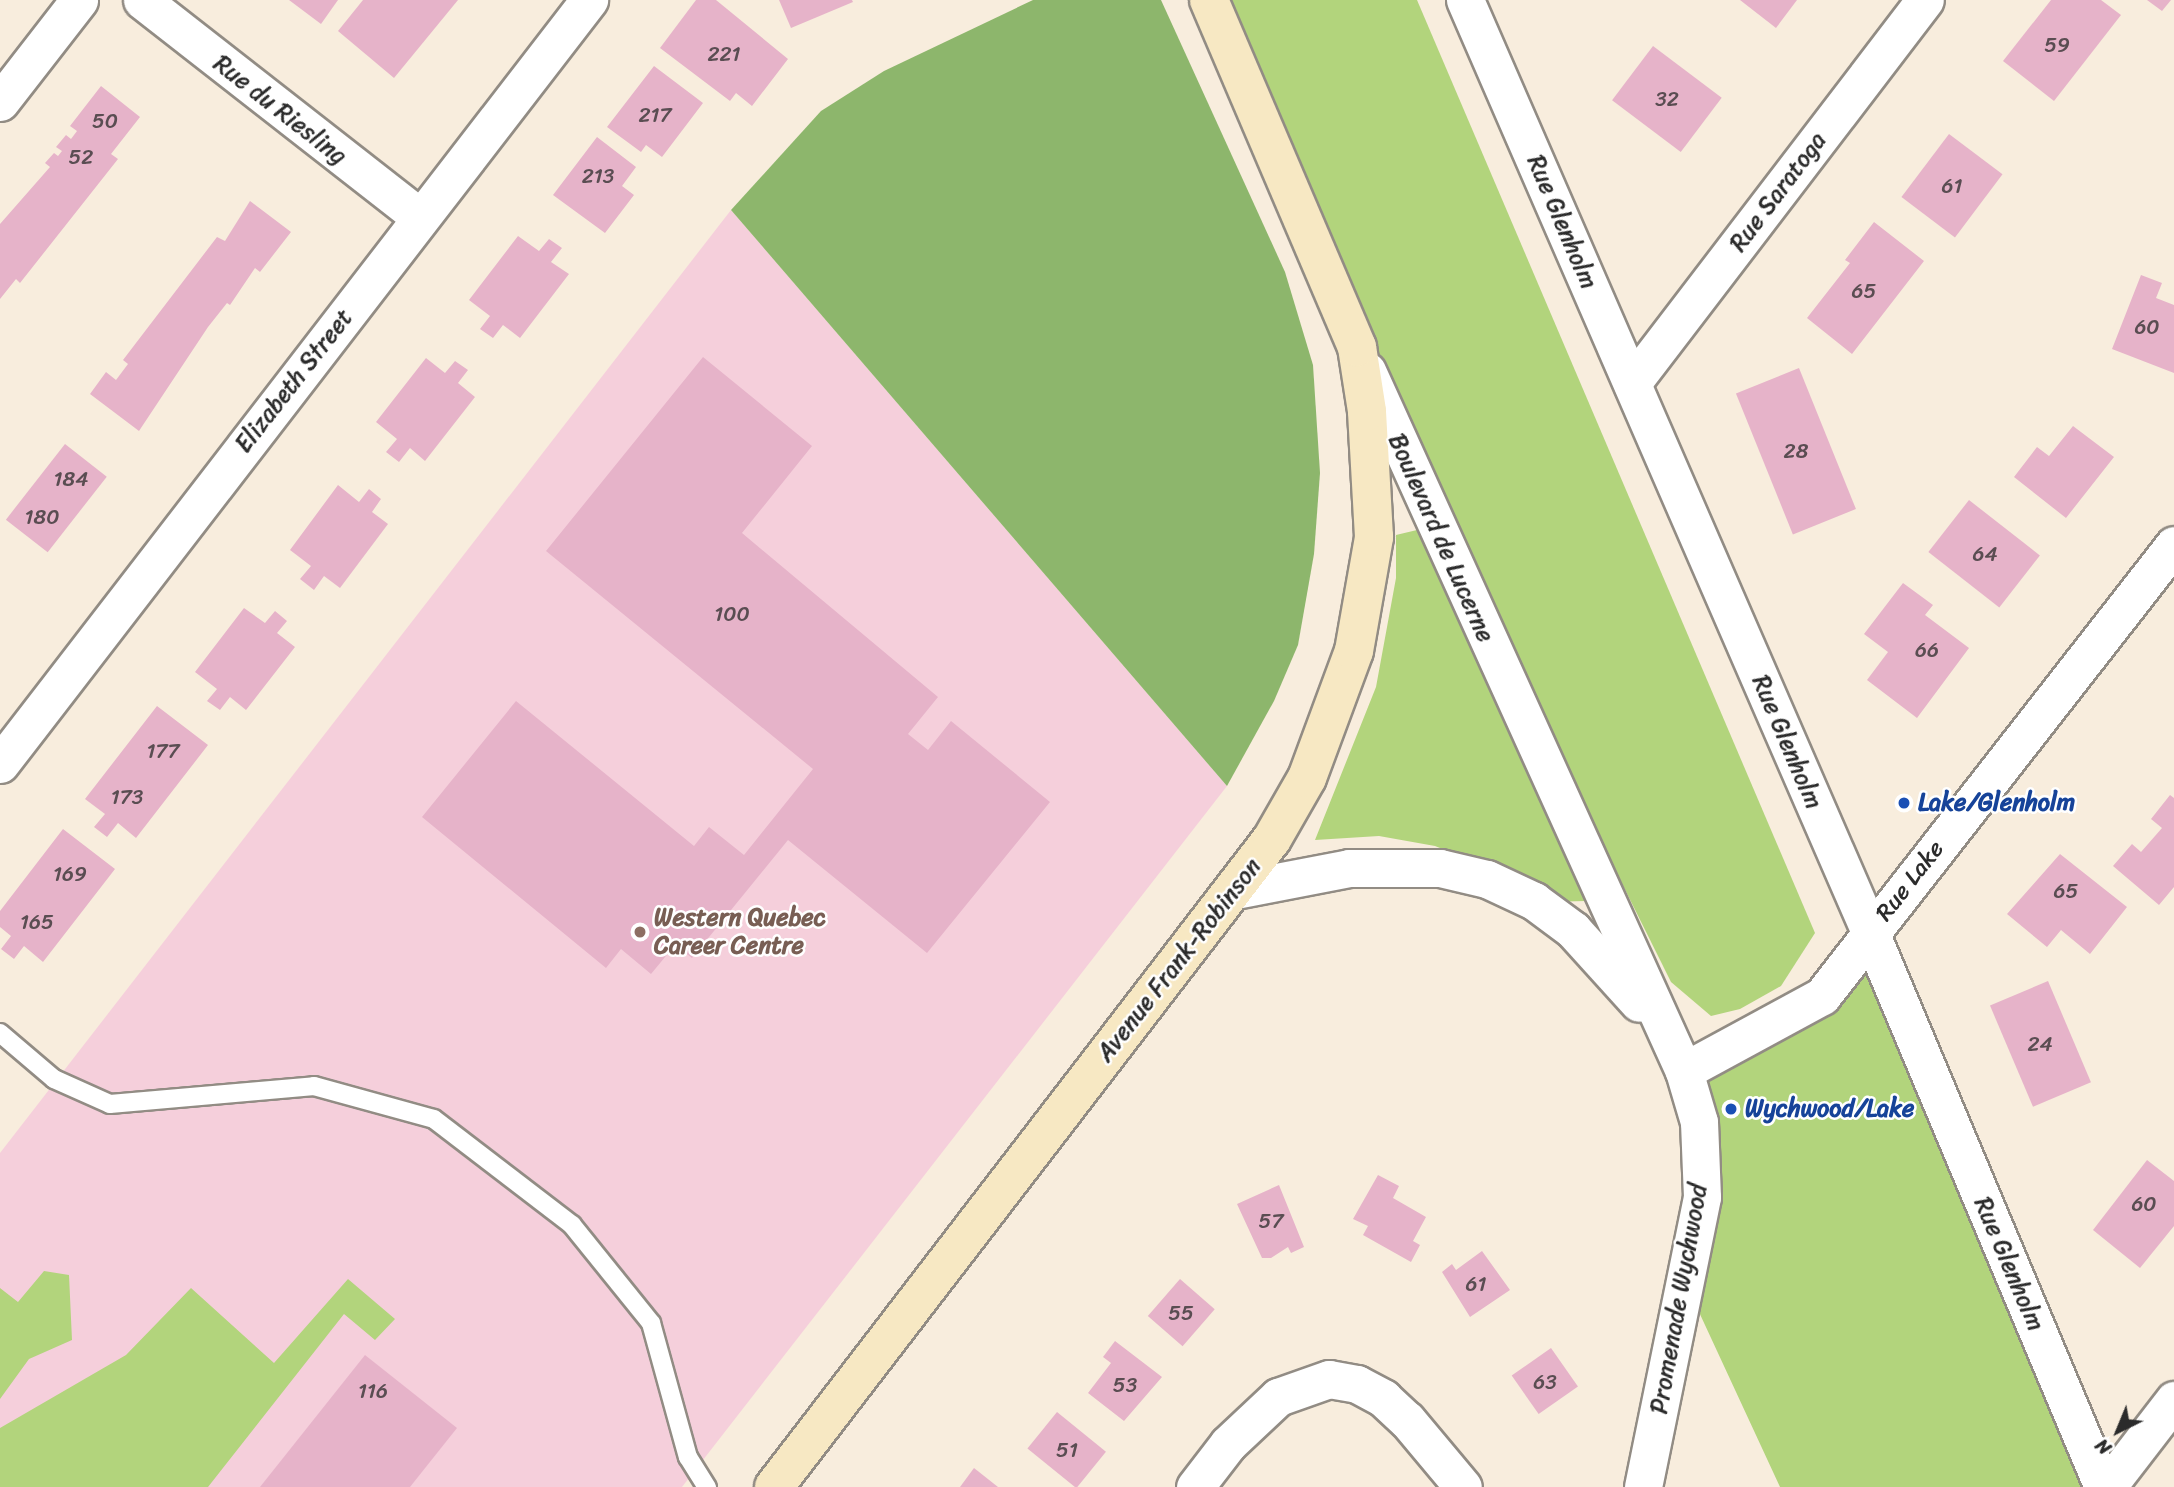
<!DOCTYPE html>
<html>
<head>
<meta charset="utf-8">
<style>
	body { margin:0 }
	#map { position:relative; width:2174px; height:1487px; overflow:hidden; background:#f8eddd; font-family:Sriracha,sans-serif }
	div>[style] { position:absolute }
	.built>* { inset:0; background:#f5cfdb }
	.green>* { inset:0; background:#b2d47c }
	.forest>* { inset:0; background:#8db66c }
	.building>* { inset:0; background:#e6b3c9; transform-origin:0 0 }
	.roads { filter:drop-shadow(2px 0 #928c84) drop-shadow(-2px 0 #928c84) drop-shadow(0 2px #928c84) drop-shadow(0 -2px #928c84) }
	.lane>* { height:18px; margin:-9px; padding:0 9px; transform-origin:9px; border-radius:9px; background:#fff }
	.street>* { height:37px; margin:-18.5px; padding:0 18.5px; transform-origin:18.5px; border-radius:18.5px; background:#fff }
	.secondary>* { height:38px; margin:-19px; padding:0 19px; transform-origin:19px; border-radius:19px; background:#f7e8c3 }
	.dots>* { width:19px; height:19px; translate:-50% -50%; box-sizing:border-box; border:4px solid #fff; border-radius:50% }
	span { translate:-50% -50%; white-space:nowrap; text-align:center; line-height:1.15; -webkit-text-stroke:5px #fff; paint-order:stroke }
	.number-label { font-size:21px; color:#5a4d52 }
	.number-label span { -webkit-text-stroke-width:0 }
	.street-label { font-size:24px; color:#2b2b2b }
	.transit-label { font-size:24px; color:#164399; font-weight:700 }
	.left { translate:0 -50%; text-align:left }
	.education-label { font-size:24px; color:#785e54; font-weight:700 }
	.north { position:absolute; left:2083px; top:1396px; width:70px; height:70px; -webkit-text-stroke:5px #fff; paint-order:stroke; rotate:223deg; font-size:19px; font-weight:700; line-height:28px; text-align:center; color:#2b2b2b }
	.north::after { content:''; display:block; margin:auto; width:24px; height:32px; background:#2b2b2b; clip-path:polygon(50% 0,100% 100%,50% 72%,0 100%) }
</style>
</head>
<body>
<div id="map">
	<div class="built">
		<div style="clip-path:polygon(731px 210px,1227px 786px,682px 1487px,0 1487px,0 1153px)"></div>
	</div>
	<div class="green">
		<div style="clip-path:polygon(1213px 0,1417px 0,1815px 933px,1781px 986px,1740px 1009px,1711px 1016px,1671px 982px,1377px 391px)"></div>
		<div style="clip-path:polygon(1417px 530px,1586px 901px,1544px 902px,1492px 869px,1435px 846px,1379px 836px,1315px 840px,1376px 687px,1396px 578px,1396px 535px)"></div>
		<div style="clip-path:polygon(1870px 932px,2103px 1487px,1780px 1487px,1686px 1284px,1684px 1071px,1792px 1016px)"></div>
		<div style="clip-path:polygon(44px 1271px,69px 1275px,72px 1340px,29px 1359px,0 1399px,0 1288px,18px 1302px)"></div>
		<div style="clip-path:polygon(348px 1279px,395px 1319px,375px 1340px,344px 1314px,208px 1487px,0 1487px,0 1428px,126px 1355px,191px 1288px,274px 1363px)"></div>
	</div>
	<div class="forest">
		<div style="clip-path:polygon(1033px 0,1161px 0,1285px 272px,1313px 365px,1320px 473px,1314px 554px,1298px 645px,1274px 701px,1227px 786px,731px 210px,821px 111px,884px 71px)"></div>
	</div>
	<div class="building">
		<div style="clip-path:polygon(289px 0,338px 0,321px 24px)"></div>
		<div style="clip-path:polygon(363px 0,458px 0,394px 78px,338px 31px)"></div>
		<div style="clip-path:polygon(696px 0,716px 0,788px 59px,752px 106px,736px 93px,730px 101px,660px 48px)"></div>
		<div style="clip-path:polygon(779px 0,852px 0,853px 2px,791px 28px)"></div>
		<div style="clip-path:polygon(1740px 0,1797px 0,1776px 28px)"></div>
		<div style="clip-path:polygon(2051px 0,2101px 0,2121px 15px,2054px 101px,2003px 61px)"></div>
		<div style="clip-path:polygon(2147px 0,2171px 0,2162px 11px)"></div>
		<div style="left:1653px;top:46px;width:86px;height:68px;rotate:37deg"></div>
		<div style="clip-path:polygon(654px 66px,703px 103px,662px 157px,646px 145px,641px 152px,607px 127px)"></div>
		<div style="clip-path:polygon(101px 86px,140px 117px,111px 154px,118px 159px,20px 283px,16px 279px,0 299px,0 224px,50px 167px,45px 163px,54px 153px,58px 156px,62px 151px,56px 147px,66px 135px,71px 139px,77px 131px,70px 126px)"></div>
		<div style="left:1949px;top:134px;width:67px;height:79px;rotate:37deg"></div>
		<div style="clip-path:polygon(597px 137px,636px 167px,622px 186px,634px 195px,605px 233px,553px 195px)"></div>
		<div style="clip-path:polygon(250px 201px,291px 232px,260px 272px,255px 268px,230px 305px,227px 303px,208px 327px,139px 431px,90px 394px,106px 372px,116px 380px,128px 364px,123px 360px,217px 237px,225px 241px)"></div>
		<div style="clip-path:polygon(1874px 222px,1924px 261px,1852px 354px,1807px 318px,1850px 263px,1845px 260px)"></div>
		<div style="clip-path:polygon(518px 236px,539px 251px,549px 239px,562px 248px,551px 262px,569px 274px,520px 338px,503px 325px,493px 338px,480px 329px,490px 316px,469px 300px)"></div>
		<div style="clip-path:polygon(2141px 275px,2162px 283px,2156px 298px,2174px 305px,2174px 373px,2112px 349px)"></div>
		<div style="clip-path:polygon(703px 357px,812px 446px,742px 533px,938px 697px,908px 734px,928px 750px,951px 721px,1050px 802px,927px 953px,788px 840px,692px 958px,675px 945px,651px 974px,621px 949px,606px 968px,422px 817px,516px 701px,694px 846px,709px 827px,744px 855px,813px 769px,546px 551px)"></div>
		<div style="clip-path:polygon(426px 358px,445px 373px,455px 361px,468px 370px,458px 383px,475px 397px,425px 461px,410px 448px,399px 462px,386px 452px,397px 439px,376px 422px)"></div>
		<div style="left:1799px;top:368px;width:152px;height:68px;rotate:68deg"></div>
		<div style="clip-path:polygon(2073px 426px,2114px 457px,2066px 518px,2014px 477px,2037px 447px,2049px 456px)"></div>
		<div style="left:65px;top:444px;width:53px;height:96px;rotate:38deg"></div>
		<div style="clip-path:polygon(338px 485px,359px 502px,369px 489px,381px 499px,372px 512px,388px 524px,340px 588px,324px 576px,314px 590px,300px 579px,311px 566px,290px 550px)"></div>
		<div style="left:1969px;top:500px;width:90px;height:66px;rotate:38deg"></div>
		<div style="clip-path:polygon(1903px 583px,1933px 605px,1925px 615px,1969px 648px,1917px 718px,1867px 680px,1888px 652px,1864px 634px)"></div>
		<div style="clip-path:polygon(244px 608px,265px 623px,275px 611px,287px 621px,277px 633px,295px 647px,246px 710px,230px 697px,220px 710px,207px 701px,217px 689px,195px 672px)"></div>
		<div style="clip-path:polygon(157px 706px,208px 745px,136px 838px,118px 823px,107px 837px,94px 827px,105px 814px,85px 799px)"></div>
		<div style="clip-path:polygon(2170px 795px,2174px 798px,2174px 887px,2159px 905px,2113px 866px,2132px 844px,2141px 852px,2162px 828px,2151px 819px)"></div>
		<div style="clip-path:polygon(63px 829px,115px 869px,43px 962px,24px 946px,14px 959px,1px 949px,11px 936px,0 927px,0 911px)"></div>
		<div style="clip-path:polygon(2060px 854px,2127px 907px,2090px 954px,2061px 930px,2047px 947px,2007px 914px)"></div>
		<div style="left:2048px;top:981px;width:110px;height:63px;rotate:67deg"></div>
		<div style="clip-path:polygon(2147px 1160px,2174px 1181px,2174px 1226px,2140px 1268px,2093px 1230px)"></div>
		<div style="clip-path:polygon(1378px 1175px,1399px 1186px,1393px 1198px,1426px 1217px,1413px 1241px,1420px 1245px,1411px 1262px,1363px 1235px,1368px 1226px,1353px 1219px)"></div>
		<div style="clip-path:polygon(1279px 1185px,1304px 1247px,1291px 1253px,1288px 1247px,1271px 1258px,1262px 1258px,1237px 1204px)"></div>
		<div style="clip-path:polygon(1482px 1251px,1510px 1290px,1470px 1317px,1442px 1272px,1452px 1264px,1456px 1270px)"></div>
		<div style="left:1180px;top:1279px;width:46px;height:49px;rotate:41deg"></div>
		<div style="clip-path:polygon(1115px 1341px,1162px 1377px,1124px 1421px,1088px 1393px,1111px 1363px,1103px 1357px)"></div>
		<div style="left:1551px;top:1348px;width:47px;height:48px;rotate:55deg"></div>
		<div style="clip-path:polygon(365px 1355px,457px 1428px,410px 1487px,260px 1487px)"></div>
		<div style="left:1057px;top:1412px;width:63px;height:47px;rotate:39deg"></div>
		<div style="clip-path:polygon(974px 1468px,998px 1487px,960px 1487px)"></div>
	</div>
	<div class="roads">
		<div class="lane">
			<div style="left:0;top:1033px;width:71px;rotate:40.4deg"></div>
			<div style="left:54px;top:1079px;width:61px;rotate:24.1deg"></div>
			<div style="left:110px;top:1104px;width:205px;rotate:-5deg"></div>
			<div style="left:314px;top:1086px;width:124px;rotate:15.4deg"></div>
			<div style="left:434px;top:1119px;width:174px;rotate:37.5deg"></div>
			<div style="left:572px;top:1225px;width:126px;rotate:51.1deg"></div>
			<div style="left:651px;top:1323px;width:139px;rotate:74.6deg"></div>
			<div style="left:688px;top:1457px;width:36px;rotate:58deg"></div>
		</div>
		<div class="street">
			<div style="left:142px;top:0;width:353px;rotate:38deg"></div>
			<div style="left:1465px;top:0;width:1016px;rotate:66.51deg"></div>
			<div style="left:1870px;top:932px;width:602px;rotate:67.23deg"></div>
			<div style="left:0;top:102px;width:129px;rotate:-52.2deg"></div>
			<div style="left:1367px;top:371px;width:768px;rotate:65.64deg"></div>
			<div style="left:1684px;top:1071px;width:53px;rotate:73.6deg"></div>
			<div style="left:1699px;top:1122px;width:75px;rotate:87.7deg"></div>
			<div style="left:1702px;top:1197px;width:296px;rotate:101.5deg"></div>
			<div style="left:1632px;top:383px;width:482px;rotate:-52.6deg"></div>
			<div style="left:0;top:764px;width:965px;rotate:-52.37deg"></div>
			<div style="left:1235px;top:890px;width:116px;rotate:-10.9deg"></div>
			<div style="left:1349px;top:868px;width:91px"></div>
			<div style="left:1440px;top:868px;width:48px;rotate:13.2deg"></div>
			<div style="left:1487px;top:879px;width:52px;rotate:25.1deg"></div>
			<div style="left:1534px;top:901px;width:49px;rotate:36.6deg"></div>
			<div style="left:1573px;top:930px;width:98px;rotate:47.9deg"></div>
			<div style="left:1684px;top:1071px;width:157px;rotate:-28.5deg"></div>
			<div style="left:1822px;top:996px;width:572px;rotate:-52.03deg"></div>
			<div style="left:1195px;top:1487px;width:54px;rotate:-52.5deg"></div>
			<div style="left:1228px;top:1444px;width:69px;rotate:-43.2deg"></div>
			<div style="left:1278px;top:1397px;width:54px;rotate:-19.4deg"></div>
			<div style="left:1329px;top:1379px;width:28px;rotate:10deg"></div>
			<div style="left:1357px;top:1384px;width:30px;rotate:28deg"></div>
			<div style="left:1383px;top:1398px;width:33px;rotate:43deg"></div>
			<div style="left:1407px;top:1420px;width:87px;rotate:50.1deg"></div>
			<div style="left:2107px;top:1487px;width:110px;rotate:-52.4deg"></div>
		</div>
		<div class="secondary">
			<div style="left:774px;top:1487px;width:817px;rotate:-52.46deg"></div>
			<div style="left:1272px;top:839px;width:70px;rotate:-60.2deg"></div>
			<div style="left:1307px;top:778px;width:135px;rotate:-69.7deg"></div>
			<div style="left:1354px;top:651px;width:116px;rotate:-80deg"></div>
			<div style="left:1374px;top:537px;width:126px;rotate:-93.2deg"></div>
			<div style="left:1367px;top:411px;width:65px;rotate:-98.9deg"></div>
			<div style="left:1357px;top:347px;width:377px;rotate:-113.1deg"></div>
		</div>
	</div>
	<div class="dots">
		<div style="left:1904px;top:803px;background:#1a4fb4"></div>
		<div style="left:640px;top:932px;background:#8d6e63"></div>
		<div style="left:1731px;top:1109px;background:#1a4fb4"></div>
	</div>
	<div class="number-label">
		<span style="left:2057px;top:45px">59</span>
		<span style="left:724px;top:54px">221</span>
		<span style="left:1667px;top:99px">32</span>
		<span style="left:655px;top:115px">217</span>
		<span style="left:105px;top:121px">50</span>
		<span style="left:81px;top:157px">52</span>
		<span style="left:598px;top:176px">213</span>
		<span style="left:1952px;top:186px">61</span>
		<span style="left:1864px;top:291px">65</span>
		<span style="left:2147px;top:327px">60</span>
		<span style="left:1796px;top:451px">28</span>
		<span style="left:71px;top:479px">184</span>
		<span style="left:42px;top:517px">180</span>
		<span style="left:1985px;top:554px">64</span>
		<span style="left:732px;top:614px">100</span>
		<span style="left:1927px;top:650px">66</span>
		<span style="left:163px;top:751px">177</span>
		<span style="left:127px;top:797px">173</span>
		<span style="left:70px;top:874px">169</span>
		<span style="left:2066px;top:891px">65</span>
		<span style="left:37px;top:922px">165</span>
		<span style="left:2040px;top:1044px">24</span>
		<span style="left:2144px;top:1204px">60</span>
		<span style="left:1271px;top:1221px">57</span>
		<span style="left:1476px;top:1284px">61</span>
		<span style="left:1181px;top:1313px">55</span>
		<span style="left:1545px;top:1382px">63</span>
		<span style="left:1125px;top:1385px">53</span>
		<span style="left:373px;top:1391px">116</span>
		<span style="left:1067px;top:1450px">51</span>
	</div>
	<div class="street-label">
		<span style="left:280px;top:110px;rotate:38deg">Rue du Riesling</span>
		<span style="left:1778px;top:192px;rotate:-53deg">Rue Saratoga</span>
		<span style="left:1562px;top:222px;rotate:67deg">Rue Glenholm</span>
		<span style="left:294px;top:381px;rotate:-52deg">Elizabeth Street</span>
		<span style="left:1441px;top:538px;rotate:66deg">Boulevard de Lucerne</span>
		<span style="left:1787px;top:742px;rotate:67deg">Rue Glenholm</span>
		<span style="left:1910px;top:881px;rotate:-52deg">Rue Lake</span>
		<span style="left:1179px;top:960px;rotate:-52deg">Avenue Frank-Robinson</span>
		<span style="left:2009px;top:1264px;rotate:67deg">Rue Glenholm</span>
		<span style="left:1679px;top:1299px;rotate:-80deg">Promenade Wychwood</span>
	</div>
	<div class="transit-label">
		<span class="left" style="left:1918px;top:803px">Lake/Glenholm</span>
		<span class="left" style="left:1745px;top:1109px">Wychwood/Lake</span>
	</div>
	<div class="education-label">
		<span class="left" style="left:654px;top:932px">Western Quebec<br>Career Centre</span>
	</div>
	<div class="north">N</div>
</div>
</body>
</html>
